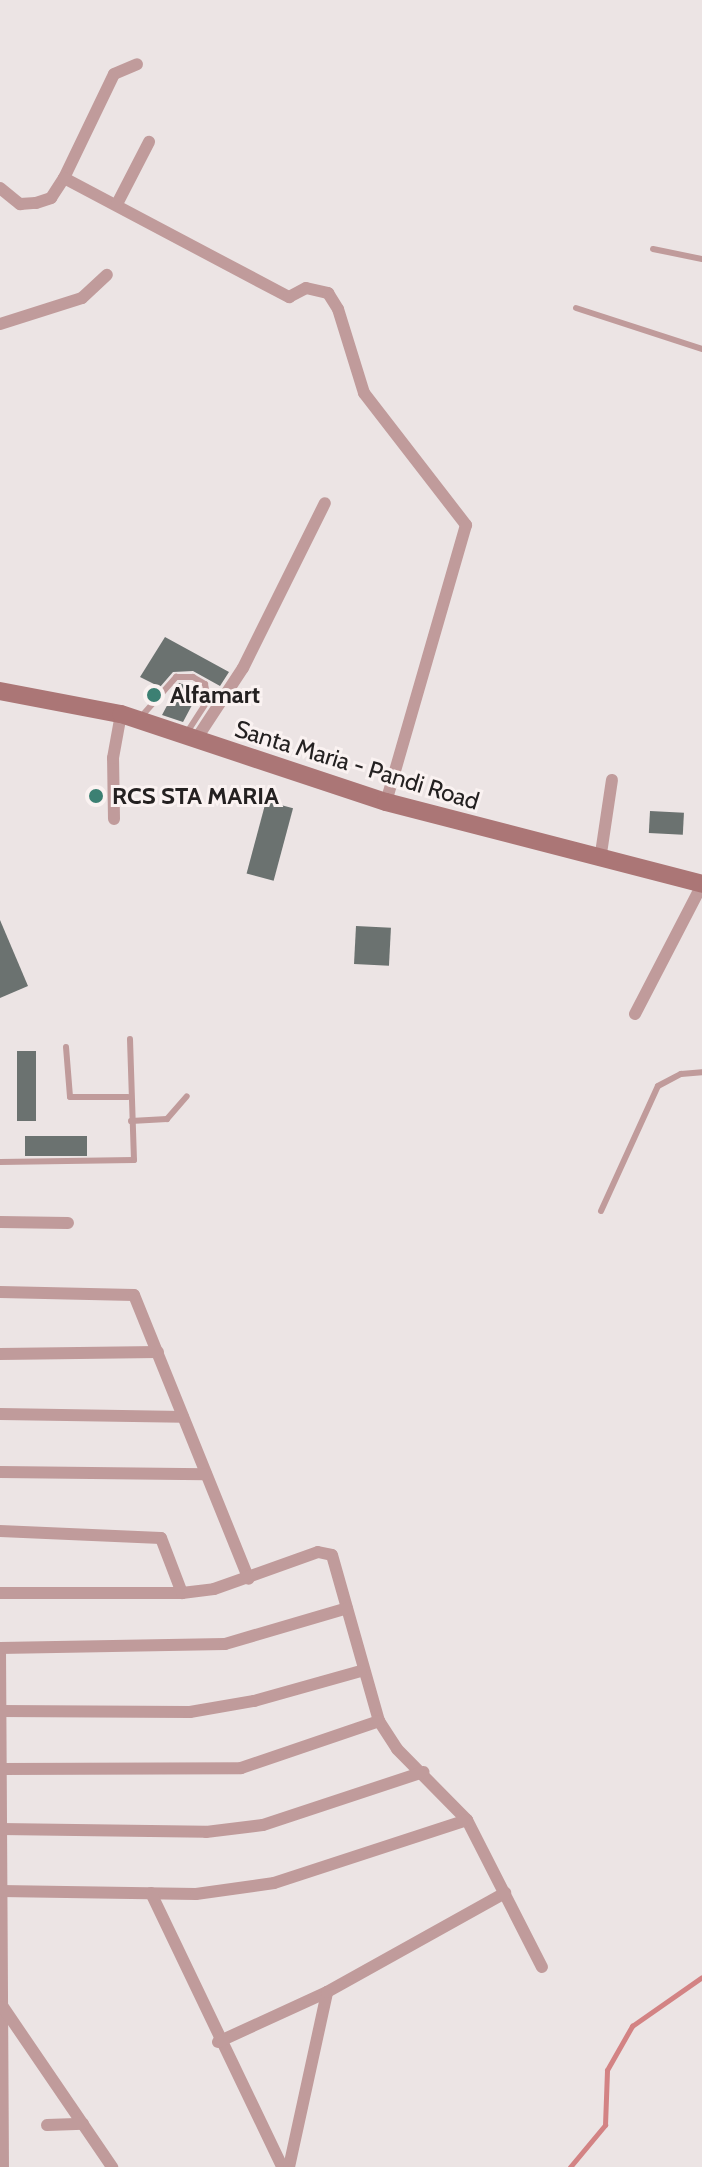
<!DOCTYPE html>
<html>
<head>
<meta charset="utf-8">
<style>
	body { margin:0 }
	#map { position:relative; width:702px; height:2167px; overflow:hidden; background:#ece4e4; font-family:Cabin,sans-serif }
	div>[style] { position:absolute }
	.stream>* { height:5px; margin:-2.5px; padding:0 2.5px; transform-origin:2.5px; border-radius:2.5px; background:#d38384 }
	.building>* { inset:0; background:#6b7270; transform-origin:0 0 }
	.lane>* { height:6px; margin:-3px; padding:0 3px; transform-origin:3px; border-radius:3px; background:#c09b9b }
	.street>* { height:12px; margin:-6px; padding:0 6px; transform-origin:6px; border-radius:6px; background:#c09b9b }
	.secondary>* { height:18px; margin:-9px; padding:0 9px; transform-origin:9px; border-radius:9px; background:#ab7676 }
	.dots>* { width:22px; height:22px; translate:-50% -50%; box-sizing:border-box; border:4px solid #faf2f1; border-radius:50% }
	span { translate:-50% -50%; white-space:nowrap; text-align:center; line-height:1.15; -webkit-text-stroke:6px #faf2f1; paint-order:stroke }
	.poi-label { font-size:24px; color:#242121; font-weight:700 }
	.left { translate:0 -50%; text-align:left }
	.street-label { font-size:24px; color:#242121 }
</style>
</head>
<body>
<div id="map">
	<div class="stream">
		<div style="left:570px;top:2167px;width:55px;rotate:-50.2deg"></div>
		<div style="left:605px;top:2125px;width:55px;rotate:-87.9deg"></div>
		<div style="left:607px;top:2070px;width:51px;rotate:-60.4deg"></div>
		<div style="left:632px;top:2026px;width:85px;rotate:-35deg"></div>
	</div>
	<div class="building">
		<div style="clip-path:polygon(165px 637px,229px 672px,220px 686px,193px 671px,173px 672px,160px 687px,140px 677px)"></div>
		<div style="clip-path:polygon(179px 683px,200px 690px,183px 722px,162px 715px)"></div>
		<div style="left:266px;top:801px;width:28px;height:75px;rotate:15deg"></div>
		<div style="left:650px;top:811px;width:34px;height:22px;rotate:3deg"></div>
		<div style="clip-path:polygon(0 920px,28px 986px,0 998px)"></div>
		<div style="left:356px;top:926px;width:35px;height:38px;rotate:3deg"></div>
		<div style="left:17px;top:1051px;width:19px;height:70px"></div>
		<div style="left:25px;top:1136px;width:62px;height:20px"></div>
	</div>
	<div class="lane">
		<div style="left:653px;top:249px;width:50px;rotate:11.5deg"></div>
		<div style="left:576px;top:308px;width:133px;rotate:18deg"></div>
		<div style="left:140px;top:718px;width:55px;rotate:-48.7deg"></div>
		<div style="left:176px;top:677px;width:17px"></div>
		<div style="left:193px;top:677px;width:14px;rotate:30deg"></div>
		<div style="left:205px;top:684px;width:16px;rotate:79deg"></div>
		<div style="left:208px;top:700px;width:38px;rotate:123deg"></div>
		<div style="left:66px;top:1047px;width:50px;rotate:85.4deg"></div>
		<div style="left:70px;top:1097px;width:58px"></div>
		<div style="left:131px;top:1121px;width:36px;rotate:-3deg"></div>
		<div style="left:167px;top:1119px;width:30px;rotate:-49deg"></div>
		<div style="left:0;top:1162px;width:134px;rotate:-0.9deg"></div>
		<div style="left:134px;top:1160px;width:121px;rotate:-91.9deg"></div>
		<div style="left:601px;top:1211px;width:137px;rotate:-65.5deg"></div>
		<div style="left:658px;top:1086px;width:26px;rotate:-28deg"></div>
		<div style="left:681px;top:1074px;width:21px;rotate:-5deg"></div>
	</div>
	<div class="street">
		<div style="left:64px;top:178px;width:115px;rotate:-64.3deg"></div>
		<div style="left:114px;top:74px;width:25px;rotate:-23deg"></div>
		<div style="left:0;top:188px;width:26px;rotate:39deg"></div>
		<div style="left:20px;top:204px;width:16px;rotate:-4deg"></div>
		<div style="left:36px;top:203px;width:16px;rotate:-18deg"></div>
		<div style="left:51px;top:198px;width:24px;rotate:-57deg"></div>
		<div style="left:64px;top:178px;width:255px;rotate:27.9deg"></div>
		<div style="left:289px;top:297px;width:19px;rotate:-28deg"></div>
		<div style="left:306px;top:288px;width:23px;rotate:13deg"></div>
		<div style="left:328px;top:293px;width:19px;rotate:58deg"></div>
		<div style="left:338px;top:309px;width:88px;rotate:72.8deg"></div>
		<div style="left:364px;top:393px;width:167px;rotate:52.3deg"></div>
		<div style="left:466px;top:525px;width:288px;rotate:106.1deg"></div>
		<div style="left:117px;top:204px;width:70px;rotate:-62.7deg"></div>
		<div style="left:0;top:324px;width:86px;rotate:-17.6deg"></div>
		<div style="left:82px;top:298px;width:34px;rotate:-43deg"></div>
		<div style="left:195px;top:741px;width:87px;rotate:-56.7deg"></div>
		<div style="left:243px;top:668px;width:184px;rotate:-63.6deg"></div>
		<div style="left:114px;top:819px;width:61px;rotate:-90.9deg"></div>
		<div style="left:113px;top:758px;width:45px;rotate:-79.7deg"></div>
		<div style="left:600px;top:860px;width:81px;rotate:-81.5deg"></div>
		<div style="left:635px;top:1014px;width:145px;rotate:-62.6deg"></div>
		<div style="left:0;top:1222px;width:68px;rotate:0.8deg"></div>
		<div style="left:0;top:1292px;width:134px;rotate:1.3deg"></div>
		<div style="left:134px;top:1295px;width:306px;rotate:68deg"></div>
		<div style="left:0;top:1354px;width:158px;rotate:-0.7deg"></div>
		<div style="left:0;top:1414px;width:183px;rotate:0.9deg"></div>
		<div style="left:0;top:1472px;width:206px;rotate:0.6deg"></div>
		<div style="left:0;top:1531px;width:161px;rotate:2.5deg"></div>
		<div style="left:161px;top:1538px;width:59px;rotate:69.1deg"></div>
		<div style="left:0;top:1593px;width:182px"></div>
		<div style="left:182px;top:1593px;width:32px;rotate:-7deg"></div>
		<div style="left:214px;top:1589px;width:110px;rotate:-19.6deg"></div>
		<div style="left:318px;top:1552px;width:14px;rotate:12deg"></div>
		<div style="left:332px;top:1555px;width:173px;rotate:74.2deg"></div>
		<div style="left:379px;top:1721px;width:33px;rotate:57deg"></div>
		<div style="left:397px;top:1749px;width:100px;rotate:45.4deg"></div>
		<div style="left:467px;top:1820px;width:165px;rotate:63deg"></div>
		<div style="left:0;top:1648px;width:519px;rotate:89.67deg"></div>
		<div style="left:0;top:1648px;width:225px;rotate:-1deg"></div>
		<div style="left:225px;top:1644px;width:127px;rotate:-16.4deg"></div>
		<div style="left:0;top:1711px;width:190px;rotate:0.3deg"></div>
		<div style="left:190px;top:1712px;width:65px;rotate:-9.8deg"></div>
		<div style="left:254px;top:1701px;width:111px;rotate:-15.7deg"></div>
		<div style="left:1px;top:1769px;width:240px;rotate:-0.2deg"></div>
		<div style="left:241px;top:1768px;width:146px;rotate:-18.8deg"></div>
		<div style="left:1px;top:1829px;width:205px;rotate:0.8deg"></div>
		<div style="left:206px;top:1832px;width:57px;rotate:-7deg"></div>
		<div style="left:263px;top:1825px;width:169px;rotate:-18.3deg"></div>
		<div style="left:1px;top:1891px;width:195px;rotate:0.9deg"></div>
		<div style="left:196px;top:1894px;width:79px;rotate:-8deg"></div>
		<div style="left:274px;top:1883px;width:203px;rotate:-18.1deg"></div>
		<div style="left:151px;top:1893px;width:304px;rotate:64.4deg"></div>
		<div style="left:3px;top:2007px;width:194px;rotate:55.7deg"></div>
		<div style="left:218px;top:2042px;width:120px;rotate:-24.6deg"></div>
		<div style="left:47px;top:2125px;width:36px;rotate:-2deg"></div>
		<div style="left:289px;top:2167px;width:179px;rotate:-77.7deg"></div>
		<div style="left:327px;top:1992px;width:204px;rotate:-29.1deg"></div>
	</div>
	<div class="secondary">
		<div style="left:0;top:691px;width:123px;rotate:10.8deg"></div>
		<div style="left:121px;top:714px;width:279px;rotate:18.4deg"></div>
		<div style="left:386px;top:802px;width:326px;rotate:14.5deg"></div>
	</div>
	<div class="dots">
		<div style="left:154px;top:695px;background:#3c8073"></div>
		<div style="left:96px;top:796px;background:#3c8073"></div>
	</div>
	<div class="poi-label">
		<span class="left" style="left:170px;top:695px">Alfamart</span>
		<span class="left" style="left:112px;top:796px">RCS STA MARIA</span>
	</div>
	<div class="street-label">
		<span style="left:357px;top:765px;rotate:17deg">Santa Maria - Pandi Road</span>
	</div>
</div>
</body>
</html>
